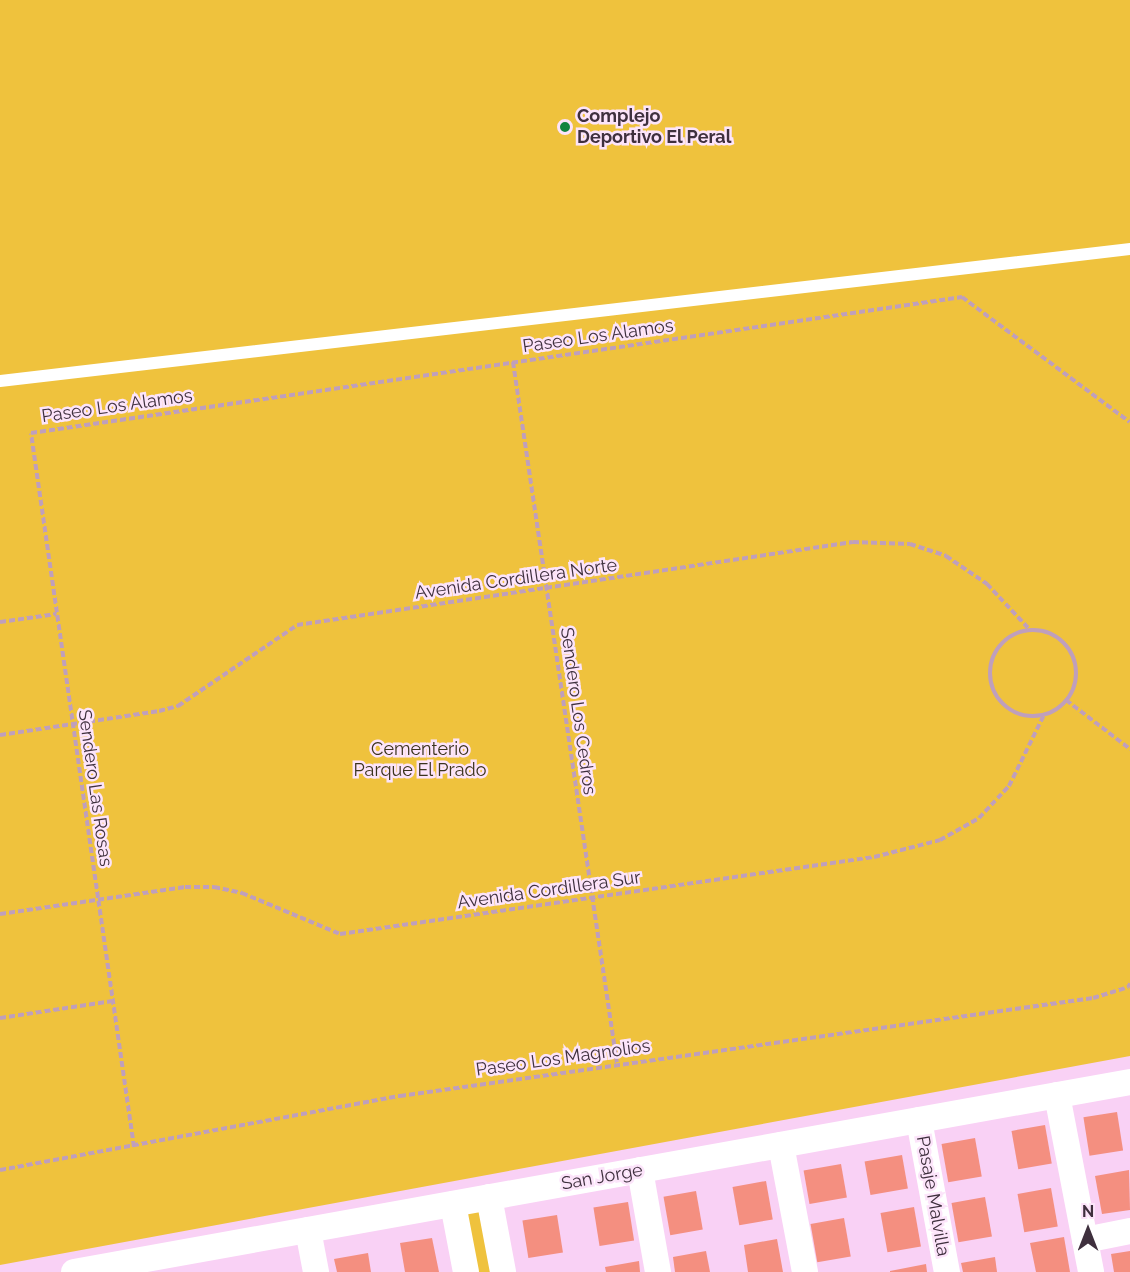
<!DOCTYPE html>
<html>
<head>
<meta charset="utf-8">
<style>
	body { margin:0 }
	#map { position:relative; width:1130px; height:1272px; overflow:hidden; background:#f9d1f5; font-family:Raleway,sans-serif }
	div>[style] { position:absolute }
	.green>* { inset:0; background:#efc23d; transform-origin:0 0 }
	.building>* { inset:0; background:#f48f80; transform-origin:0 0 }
	.path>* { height:4px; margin-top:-2px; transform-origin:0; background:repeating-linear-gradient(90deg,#bf9fbc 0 6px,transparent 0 9px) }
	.path>.ring { margin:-2px; padding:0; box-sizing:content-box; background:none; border:4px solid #bf9fbc; border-radius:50% }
	.lane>* { height:12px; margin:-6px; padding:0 6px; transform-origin:6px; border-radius:6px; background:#fff }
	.street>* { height:26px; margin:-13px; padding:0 13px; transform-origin:13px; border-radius:13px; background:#fff }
	.dots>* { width:16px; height:16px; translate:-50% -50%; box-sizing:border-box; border:3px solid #fce4fa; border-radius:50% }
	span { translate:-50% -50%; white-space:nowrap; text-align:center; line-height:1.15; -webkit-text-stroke:5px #fce4fa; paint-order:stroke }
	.poi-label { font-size:18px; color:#3f303e; font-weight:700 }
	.left { translate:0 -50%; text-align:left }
	.street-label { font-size:18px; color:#3f303e }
	.park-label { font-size:18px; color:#3b331d }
	.north { position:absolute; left:1058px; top:1200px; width:60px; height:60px; -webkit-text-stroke:4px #fce4fa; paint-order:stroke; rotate:0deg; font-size:16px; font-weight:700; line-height:24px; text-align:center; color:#3f303e }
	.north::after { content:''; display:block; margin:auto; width:21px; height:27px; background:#3f303e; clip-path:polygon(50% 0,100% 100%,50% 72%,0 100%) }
</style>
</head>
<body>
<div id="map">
	<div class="green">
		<div style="clip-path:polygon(0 0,1130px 0,1130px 1056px,0 1265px)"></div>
		<div style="left:481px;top:1211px;width:62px;height:16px;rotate:80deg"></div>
	</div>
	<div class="building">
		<div style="left:1117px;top:1112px;width:39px;height:34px;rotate:81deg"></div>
		<div style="left:1045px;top:1125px;width:39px;height:34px;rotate:80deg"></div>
		<div style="left:975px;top:1138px;width:39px;height:34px;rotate:80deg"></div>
		<div style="left:902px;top:1155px;width:34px;height:38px;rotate:80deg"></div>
		<div style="left:841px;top:1164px;width:34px;height:38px;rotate:80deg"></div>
		<div style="clip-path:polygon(1129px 1170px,1130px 1210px,1102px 1214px,1095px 1176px)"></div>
		<div style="left:766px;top:1181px;width:39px;height:34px;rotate:80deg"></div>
		<div style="left:1051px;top:1188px;width:39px;height:34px;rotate:80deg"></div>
		<div style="left:696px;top:1191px;width:39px;height:33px;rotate:80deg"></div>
		<div style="left:985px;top:1197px;width:40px;height:34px;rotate:80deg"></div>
		<div style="left:628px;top:1202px;width:39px;height:35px;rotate:81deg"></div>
		<div style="left:914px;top:1207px;width:40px;height:34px;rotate:80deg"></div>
		<div style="left:557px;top:1215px;width:38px;height:35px;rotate:81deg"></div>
		<div style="left:844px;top:1218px;width:39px;height:34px;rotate:80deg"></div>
		<div style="clip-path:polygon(1064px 1237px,1070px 1272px,1036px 1272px,1030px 1243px)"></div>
		<div style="clip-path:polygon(432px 1238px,439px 1272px,405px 1272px,400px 1243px)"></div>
		<div style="clip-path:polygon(777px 1239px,783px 1272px,748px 1272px,744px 1245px)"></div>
		<div style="clip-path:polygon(706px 1251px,710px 1272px,675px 1272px,673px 1257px)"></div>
		<div style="clip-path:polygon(1130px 1251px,1130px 1272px,1114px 1272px,1111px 1254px)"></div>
		<div style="clip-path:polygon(368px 1253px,371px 1272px,337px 1272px,334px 1259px)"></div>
		<div style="clip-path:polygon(995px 1257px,997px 1272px,963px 1272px,961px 1263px)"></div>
		<div style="clip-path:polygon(639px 1261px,640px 1272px,606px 1272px,605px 1267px)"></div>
		<div style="clip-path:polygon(926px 1264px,927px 1272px,890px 1272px,890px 1271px)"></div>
	</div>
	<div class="path">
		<div style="left:513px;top:362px;width:710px;rotate:81.57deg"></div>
		<div style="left:0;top:622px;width:57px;rotate:-8.1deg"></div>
		<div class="ring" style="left:990px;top:630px;width:82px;height:82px"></div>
		<div style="left:1066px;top:700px;width:81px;rotate:37.4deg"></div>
		<div style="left:0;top:735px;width:161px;rotate:-8.6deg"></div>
		<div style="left:159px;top:711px;width:20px;rotate:-15deg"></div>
		<div style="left:178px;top:706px;width:144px;rotate:-34.2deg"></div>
		<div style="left:297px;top:625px;width:562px;rotate:-8.49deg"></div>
		<div style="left:853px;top:542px;width:57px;rotate:2deg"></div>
		<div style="left:910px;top:544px;width:38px;rotate:18deg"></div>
		<div style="left:946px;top:556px;width:50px;rotate:34.3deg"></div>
		<div style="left:987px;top:584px;width:64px;rotate:46.9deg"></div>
		<div style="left:0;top:914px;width:187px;rotate:-8.3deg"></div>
		<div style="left:185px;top:887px;width:29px"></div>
		<div style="left:214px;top:887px;width:29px;rotate:12deg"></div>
		<div style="left:242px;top:893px;width:106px;rotate:22.7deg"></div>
		<div style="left:340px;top:934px;width:540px;rotate:-8.21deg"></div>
		<div style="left:874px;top:857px;width:68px;rotate:-14.4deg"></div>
		<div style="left:940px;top:840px;width:45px;rotate:-29.4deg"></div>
		<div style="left:979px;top:818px;width:44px;rotate:-46.8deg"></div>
		<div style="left:1009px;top:786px;width:79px;rotate:-63.8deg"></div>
		<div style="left:0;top:1018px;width:114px;rotate:-8.6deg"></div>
		<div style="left:134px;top:1147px;width:721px;rotate:-98.21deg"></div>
		<div style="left:31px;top:433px;width:941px;rotate:-8.31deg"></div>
		<div style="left:962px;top:297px;width:209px;rotate:36.7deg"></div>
		<div style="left:0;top:1170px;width:407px;rotate:-10.5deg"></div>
		<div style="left:400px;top:1096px;width:700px;rotate:-8.05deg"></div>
		<div style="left:1093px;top:998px;width:37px;rotate:-17deg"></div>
		<div style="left:1128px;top:987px;width:4px;rotate:-56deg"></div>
	</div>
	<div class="lane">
		<div style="left:0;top:381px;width:1138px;rotate:-6.66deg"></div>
	</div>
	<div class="street">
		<div style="left:1057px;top:1095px;width:180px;rotate:79.1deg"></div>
		<div style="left:919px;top:1120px;width:155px;rotate:79.6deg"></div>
		<div style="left:781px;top:1145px;width:129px;rotate:79.3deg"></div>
		<div style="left:640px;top:1170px;width:104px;rotate:80deg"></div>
		<div style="left:489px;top:1197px;width:76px;rotate:79.4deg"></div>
		<div style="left:453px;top:1204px;width:69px;rotate:79.2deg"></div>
		<div style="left:308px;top:1230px;width:43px;rotate:79.2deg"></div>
		<div style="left:1085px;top:1240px;width:46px;rotate:-11.3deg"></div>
		<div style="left:74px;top:1272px;width:1073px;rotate:-10.2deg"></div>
	</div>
	<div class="dots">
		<div style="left:565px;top:127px;background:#12843d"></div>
	</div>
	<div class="poi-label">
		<span class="left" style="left:577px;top:127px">Complejo<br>Deportivo El Peral</span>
	</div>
	<div class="street-label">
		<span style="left:598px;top:336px;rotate:-8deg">Paseo Los Alamos</span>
		<span style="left:117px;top:406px;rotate:-8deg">Paseo Los Alamos</span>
		<span style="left:516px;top:579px;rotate:-8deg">Avenida Cordillera Norte</span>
		<span style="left:578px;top:711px;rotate:82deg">Sendero Los Cedros</span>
		<span style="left:95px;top:788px;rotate:82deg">Sendero Las Rosas</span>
		<span style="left:549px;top:890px;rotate:-8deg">Avenida Cordillera Sur</span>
		<span style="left:563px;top:1058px;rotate:-8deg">Paseo Los Magnolios</span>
		<span style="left:602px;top:1177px;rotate:-10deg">San Jorge</span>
		<span style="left:933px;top:1196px;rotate:80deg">Pasaje Malvilla</span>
	</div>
	<div class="park-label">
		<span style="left:420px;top:760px">Cementerio<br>Parque El Prado</span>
	</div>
	<div class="north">N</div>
</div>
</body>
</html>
